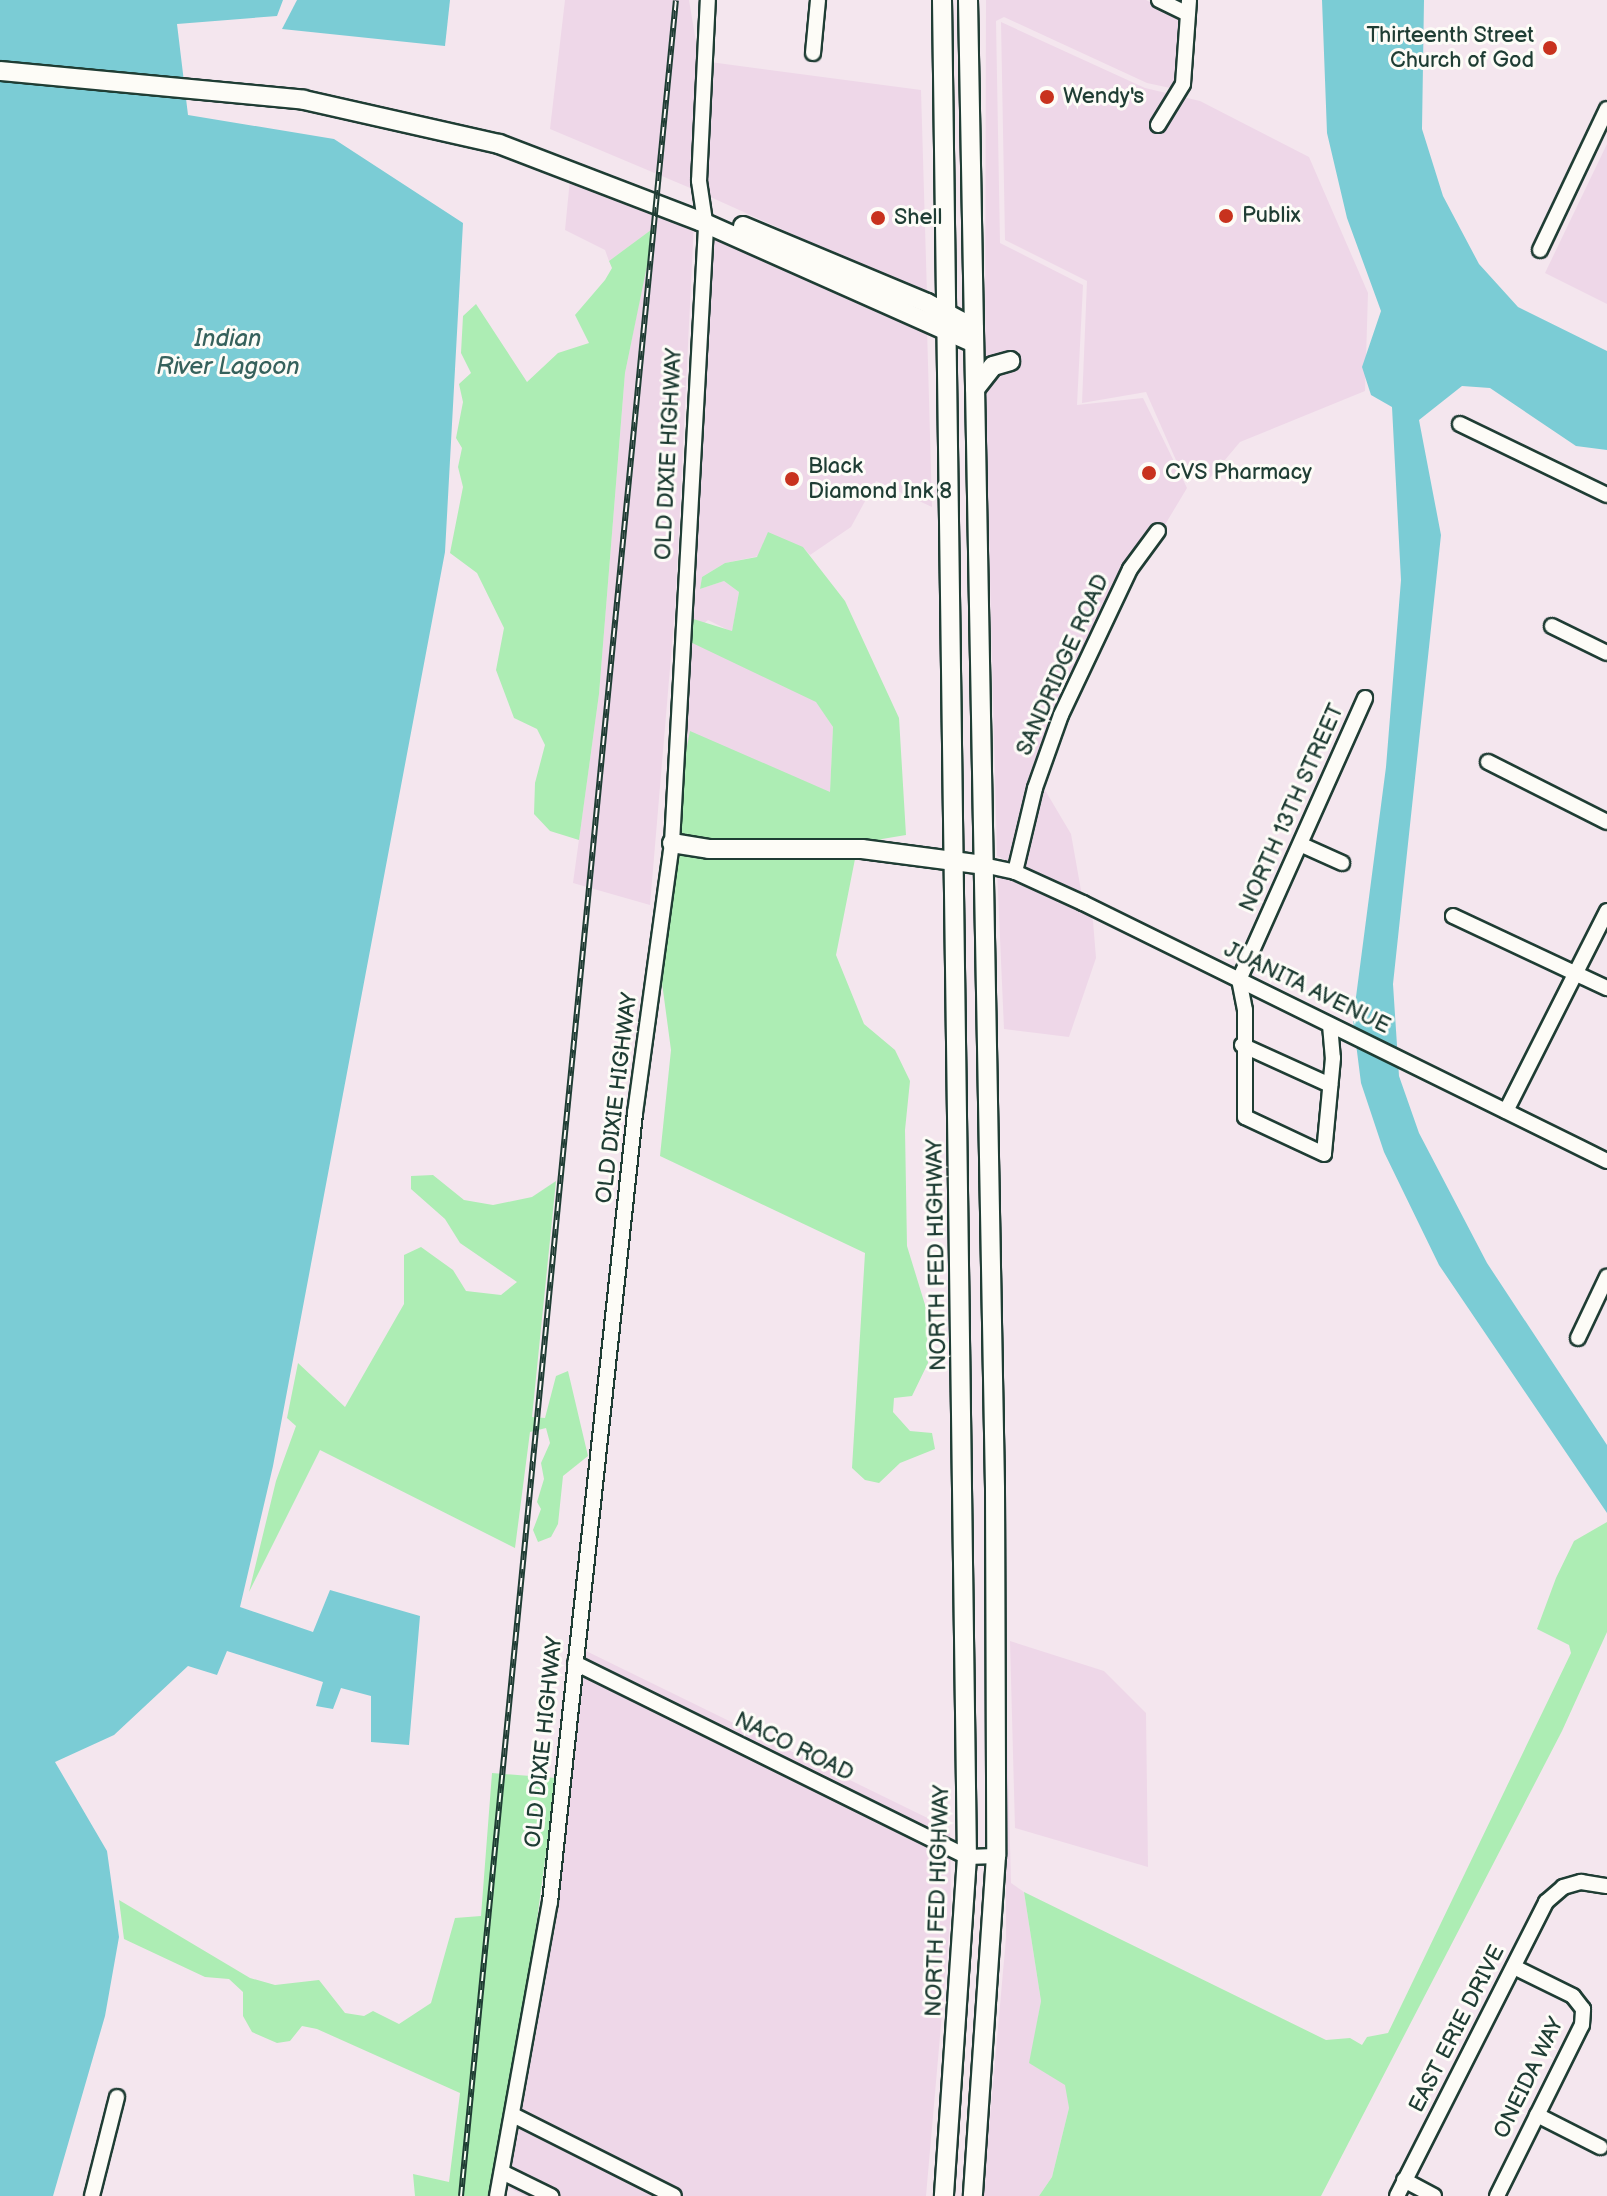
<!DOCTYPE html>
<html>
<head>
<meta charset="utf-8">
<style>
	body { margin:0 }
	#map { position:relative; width:1607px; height:2196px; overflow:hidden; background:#f4e6ee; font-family:"Balsamiq Sans",sans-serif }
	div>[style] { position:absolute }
	.built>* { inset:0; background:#eed7e8 }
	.green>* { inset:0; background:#adedb4 }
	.water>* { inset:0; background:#7bccd5 }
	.roads { filter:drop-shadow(2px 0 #1f3d34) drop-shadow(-2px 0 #1f3d34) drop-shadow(0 2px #1f3d34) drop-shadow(0 -2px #1f3d34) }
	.minor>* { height:14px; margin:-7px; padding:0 7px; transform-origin:7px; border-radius:7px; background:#fdfcf7 }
	.major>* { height:18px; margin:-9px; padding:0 9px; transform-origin:9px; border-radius:9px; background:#fdfcf7 }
	.rail>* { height:6px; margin-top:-3px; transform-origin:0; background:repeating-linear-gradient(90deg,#fdfcf7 0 9px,#1f3d34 0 18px); box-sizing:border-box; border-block:2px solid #1f3d34 }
	.dots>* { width:22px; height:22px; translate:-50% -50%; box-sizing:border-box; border:4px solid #fdfcf7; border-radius:50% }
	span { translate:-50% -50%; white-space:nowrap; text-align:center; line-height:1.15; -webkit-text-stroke:6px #fdfcf7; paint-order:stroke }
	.poi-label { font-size:22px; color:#1f3d34 }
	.right { translate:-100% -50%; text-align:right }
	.left { translate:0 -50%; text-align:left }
	.street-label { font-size:22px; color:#1f3d34 }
	.water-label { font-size:24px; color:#36615c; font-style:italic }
</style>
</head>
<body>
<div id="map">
	<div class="built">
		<div style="clip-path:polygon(565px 0,689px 0,699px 60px,695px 190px,550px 129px)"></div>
		<div style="clip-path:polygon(986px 0,1146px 0,1183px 18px,1175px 89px,1147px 83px,1004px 17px,996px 21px,1000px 243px,1083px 285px,1077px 405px,1143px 398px,1187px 488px,1163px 528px,1157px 524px,1125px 567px,1100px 617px,1013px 864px,997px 856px,985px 380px,1002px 364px,1019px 361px,1019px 351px,985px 361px)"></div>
		<div style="clip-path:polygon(1001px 22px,1145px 88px,1200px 101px,1309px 157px,1368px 293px,1365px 391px,1240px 442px,1209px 479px,1179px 467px,1146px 392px,1082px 403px,1087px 281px,1005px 240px)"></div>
		<div style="clip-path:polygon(710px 62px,921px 90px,927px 295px,706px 195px)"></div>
		<div style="clip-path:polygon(1607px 144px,1607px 304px,1545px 273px)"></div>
		<div style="clip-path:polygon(571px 169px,694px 223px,675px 609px,650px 905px,573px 883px,599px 694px,625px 373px,654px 228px,609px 261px,605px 250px,565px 230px)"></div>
		<div style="clip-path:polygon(705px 228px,927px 328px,932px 507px,876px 481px,851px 527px,810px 555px,803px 547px,725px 563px,702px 577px,700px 589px,724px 581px,739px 592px,732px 632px,708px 620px,686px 639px,816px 701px,833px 727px,830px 793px,667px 848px)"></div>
		<div style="clip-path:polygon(1042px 785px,1071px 834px,1082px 896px,1022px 868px)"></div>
		<div style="clip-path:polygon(997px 869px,1090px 914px,1093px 921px,1096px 958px,1069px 1037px,1004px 1029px)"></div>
		<div style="clip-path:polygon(1010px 1641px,1104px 1671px,1146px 1713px,1148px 1867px,1015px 1828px)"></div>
		<div style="clip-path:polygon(582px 1649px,950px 1829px,951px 1911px,926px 2196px,526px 2196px,505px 2186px,545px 1973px)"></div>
		<div style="clip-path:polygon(1006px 1693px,1011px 1883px,1024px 1892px,1041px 2001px,1030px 2063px,1066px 2085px,1069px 2108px,1052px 2177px,1039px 2196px,983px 2196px,1006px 1938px)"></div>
	</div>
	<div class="green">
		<div style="clip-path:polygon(655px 227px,625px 373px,599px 694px,579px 840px,550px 831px,534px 814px,535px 783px,545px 745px,537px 729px,514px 718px,496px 670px,504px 628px,477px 573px,450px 553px,463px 487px,458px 467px,462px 448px,456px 438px,463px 402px,459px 384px,471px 373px,461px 353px,463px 316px,476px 304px,527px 382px,558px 353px,589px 343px,575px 315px,605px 280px,612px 268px,609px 261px)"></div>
		<div style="clip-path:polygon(768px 532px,803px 547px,845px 601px,899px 718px,906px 835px,882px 839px,855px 859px,836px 955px,864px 1024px,895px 1050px,910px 1081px,905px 1130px,907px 1246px,926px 1308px,928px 1363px,912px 1396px,894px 1398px,893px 1412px,910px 1431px,932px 1433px,935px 1449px,900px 1463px,879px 1483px,865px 1480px,852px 1468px,865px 1253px,660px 1156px,671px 1050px,658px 953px,667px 848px,690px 731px,830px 792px,833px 727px,816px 702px,686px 640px,687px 617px,732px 631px,739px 592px,724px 581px,700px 589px,702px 577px,725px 563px,757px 557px)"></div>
		<div style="clip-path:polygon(433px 1175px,464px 1200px,493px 1205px,532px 1197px,556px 1181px,532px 1417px,545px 1418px,556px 1376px,568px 1371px,588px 1456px,563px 1476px,558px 1524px,551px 1537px,538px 1542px,533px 1530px,541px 1509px,537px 1502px,544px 1479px,541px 1463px,550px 1443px,546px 1428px,530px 1432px,515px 1548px,320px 1450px,249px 1592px,276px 1481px,296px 1426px,287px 1418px,298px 1363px,345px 1407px,404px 1304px,404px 1255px,421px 1247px,453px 1270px,466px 1291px,501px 1295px,517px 1282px,460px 1243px,445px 1219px,411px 1189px,411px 1176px)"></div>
		<div style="clip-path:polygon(1607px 1522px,1607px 1632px,1562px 1731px,1321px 2196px,1039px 2196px,1052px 2177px,1069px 2108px,1065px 2085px,1029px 2063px,1041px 2001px,1024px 1892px,1326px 2040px,1350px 2038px,1362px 2045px,1367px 2037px,1388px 2033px,1571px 1653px,1569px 1645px,1537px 1629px,1556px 1578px,1574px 1541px)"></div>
		<div style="clip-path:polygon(492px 1773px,556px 1778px,518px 2062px,492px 2196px,415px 2196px,413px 2174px,449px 2182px,460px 2093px,317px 2029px,302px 2026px,290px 2041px,277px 2043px,252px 2032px,243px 2016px,243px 1992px,229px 1979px,205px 1977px,124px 1939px,119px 1900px,250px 1978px,275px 1985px,319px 1980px,345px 2013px,364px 2016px,373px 2011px,399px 2024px,431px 2003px,455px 1918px,481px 1916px)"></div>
	</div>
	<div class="water">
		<div style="clip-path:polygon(0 0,283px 0,277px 16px,177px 24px,188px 115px,334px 139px,463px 223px,445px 552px,273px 1466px,240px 1607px,313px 1632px,330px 1590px,420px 1616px,409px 1745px,371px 1742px,371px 1696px,341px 1688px,333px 1709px,316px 1706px,323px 1682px,227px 1651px,217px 1675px,188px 1666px,114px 1735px,55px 1762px,107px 1851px,119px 1937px,105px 2016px,53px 2196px,0 2196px)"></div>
		<div style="clip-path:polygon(297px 0,450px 0,445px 46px,282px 29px)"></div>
		<div style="clip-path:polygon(1322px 0,1424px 0,1422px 129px,1443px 196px,1479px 264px,1518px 307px,1607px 351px,1607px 450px,1576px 446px,1490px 388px,1462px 386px,1419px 420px,1441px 535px,1393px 984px,1399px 1076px,1419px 1133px,1487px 1263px,1607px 1445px,1607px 1513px,1439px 1265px,1384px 1152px,1361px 1083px,1353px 1020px,1386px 767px,1401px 580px,1392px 407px,1371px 395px,1362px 367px,1381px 311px,1347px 218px,1327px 133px)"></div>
	</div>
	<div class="roads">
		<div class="minor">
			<div style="left:1159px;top:0;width:32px;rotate:26deg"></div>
			<div style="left:813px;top:53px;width:53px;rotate:-84.6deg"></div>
			<div style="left:1158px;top:125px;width:48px;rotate:-58.6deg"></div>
			<div style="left:1183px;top:84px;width:84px;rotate:-85.9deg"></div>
			<div style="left:1540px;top:250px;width:156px;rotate:-64.6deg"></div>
			<div style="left:1460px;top:424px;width:163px;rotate:25.8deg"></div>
			<div style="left:1552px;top:626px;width:61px;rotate:26.1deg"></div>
			<div style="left:1488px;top:762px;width:133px;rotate:26.8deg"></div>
			<div style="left:1302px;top:845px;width:44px;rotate:24.2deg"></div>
			<div style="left:983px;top:865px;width:33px;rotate:12deg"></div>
			<div style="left:1015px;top:872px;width:75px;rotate:24.5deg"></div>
			<div style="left:1083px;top:903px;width:584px;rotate:26.21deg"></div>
			<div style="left:1015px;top:872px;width:86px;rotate:-76.6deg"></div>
			<div style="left:1035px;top:788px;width:77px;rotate:-70.4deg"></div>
			<div style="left:1061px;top:715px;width:161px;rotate:-64.7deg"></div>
			<div style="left:1130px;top:569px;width:47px;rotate:-53.6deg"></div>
			<div style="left:1453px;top:916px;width:170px;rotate:25.1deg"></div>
			<div style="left:1330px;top:1025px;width:33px;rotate:85deg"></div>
			<div style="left:1333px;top:1058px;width:96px;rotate:95.4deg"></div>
			<div style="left:1324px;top:1154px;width:87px;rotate:-154.9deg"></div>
			<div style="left:1245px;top:1117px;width:107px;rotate:-90deg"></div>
			<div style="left:1245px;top:1010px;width:31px;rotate:-101deg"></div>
			<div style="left:1239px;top:980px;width:309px;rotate:-65.9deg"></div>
			<div style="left:1242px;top:1045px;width:97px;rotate:24.4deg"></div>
			<div style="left:1506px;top:1111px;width:224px;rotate:-63.2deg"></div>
			<div style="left:1578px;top:1338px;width:68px;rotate:-64.6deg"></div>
			<div style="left:575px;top:1663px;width:437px;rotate:26.3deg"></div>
			<div style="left:967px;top:1857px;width:29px;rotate:-2deg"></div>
			<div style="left:513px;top:2115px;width:180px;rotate:26.7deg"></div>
			<div style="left:1537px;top:2115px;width:71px;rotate:26.9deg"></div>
			<div style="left:502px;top:2172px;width:55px;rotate:26.1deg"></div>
			<div style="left:1404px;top:2180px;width:34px;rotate:28deg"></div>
			<div style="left:92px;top:2196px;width:102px;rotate:-75.8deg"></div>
			<div style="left:497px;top:2196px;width:299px;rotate:-79.8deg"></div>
			<div style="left:550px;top:1902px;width:794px;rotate:-83.85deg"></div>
			<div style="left:635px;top:1113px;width:273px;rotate:-82.2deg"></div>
			<div style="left:672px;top:843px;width:616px;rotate:-86.84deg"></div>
			<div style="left:706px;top:228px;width:48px;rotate:-98.5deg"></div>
			<div style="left:699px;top:181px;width:181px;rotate:-87.2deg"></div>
			<div style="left:1397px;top:2196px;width:330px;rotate:-63.1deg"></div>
			<div style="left:1546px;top:1902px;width:23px;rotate:-41deg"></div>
			<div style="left:1563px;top:1887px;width:19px;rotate:-16deg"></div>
			<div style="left:1581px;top:1882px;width:26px;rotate:9deg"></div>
			<div style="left:1497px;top:2196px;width:191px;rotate:-63.6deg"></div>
			<div style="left:1582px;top:2025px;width:16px;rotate:-86deg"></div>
			<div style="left:1583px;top:2009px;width:16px;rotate:-128deg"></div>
			<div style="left:1573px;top:1996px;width:66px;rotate:-153.8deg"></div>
		</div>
		<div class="major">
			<div style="left:942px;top:0;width:1857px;rotate:89.23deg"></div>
			<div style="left:967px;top:1857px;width:340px;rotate:93.9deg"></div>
			<div style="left:968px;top:0;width:1489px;rotate:88.96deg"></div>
			<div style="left:995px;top:1489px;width:367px;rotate:89.8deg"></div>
			<div style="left:996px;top:1856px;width:341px;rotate:93.9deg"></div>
			<div style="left:0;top:71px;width:305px;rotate:5.4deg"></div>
			<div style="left:304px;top:100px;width:200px;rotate:12.7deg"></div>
			<div style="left:499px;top:144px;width:215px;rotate:21deg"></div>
			<div style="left:700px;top:221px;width:300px;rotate:24deg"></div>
			<div style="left:743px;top:226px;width:199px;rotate:22.7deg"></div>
			<div style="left:927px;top:303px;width:53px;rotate:28deg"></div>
			<div style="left:975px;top:389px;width:29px;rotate:-52deg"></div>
			<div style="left:993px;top:366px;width:18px;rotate:-16deg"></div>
			<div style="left:672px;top:843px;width:37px;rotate:9deg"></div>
			<div style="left:709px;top:849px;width:153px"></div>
			<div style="left:862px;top:849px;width:122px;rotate:7.5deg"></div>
		</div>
	</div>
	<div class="rail">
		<div style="left:461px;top:2196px;width:2206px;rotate:-84.41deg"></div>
	</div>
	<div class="dots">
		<div style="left:1550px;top:48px;background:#c8321e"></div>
		<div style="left:1047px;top:97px;background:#c8321e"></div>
		<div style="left:1226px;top:216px;background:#c8321e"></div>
		<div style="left:878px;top:218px;background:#c8321e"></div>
		<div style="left:1149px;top:473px;background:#c8321e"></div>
		<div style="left:792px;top:479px;background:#c8321e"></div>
	</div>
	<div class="poi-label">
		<span class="right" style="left:1534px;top:48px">Thirteenth Street<br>Church of God</span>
		<span class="left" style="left:1063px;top:97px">Wendy's</span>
		<span class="left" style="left:1242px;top:216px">Publix</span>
		<span class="left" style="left:894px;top:218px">Shell</span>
		<span class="left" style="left:808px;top:479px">Black<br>Diamond Ink 8</span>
		<span class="left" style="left:1165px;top:473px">CVS Pharmacy</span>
	</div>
	<div class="street-label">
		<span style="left:669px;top:454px;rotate:-87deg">OLD DIXIE HIGHWAY</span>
		<span style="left:1063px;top:665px;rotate:-66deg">SANDRIDGE ROAD</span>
		<span style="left:1292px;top:808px;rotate:-66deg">NORTH 13TH STREET</span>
		<span style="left:1307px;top:988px;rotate:26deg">JUANITA AVENUE</span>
		<span style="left:617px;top:1098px;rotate:-83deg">OLD DIXIE HIGHWAY</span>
		<span style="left:937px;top:1255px;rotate:-91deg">NORTH FED HIGHWAY</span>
		<span style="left:544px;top:1742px;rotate:-84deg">OLD DIXIE HIGHWAY</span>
		<span style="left:794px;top:1747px;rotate:26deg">NACO ROAD</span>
		<span style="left:938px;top:1901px;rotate:-88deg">NORTH FED HIGHWAY</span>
		<span style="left:1457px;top:2029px;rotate:-63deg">EAST ERIE DRIVE</span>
		<span style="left:1529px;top:2078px;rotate:-64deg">ONEIDA WAY</span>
	</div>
	<div class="water-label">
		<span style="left:228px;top:353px">Indian<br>River Lagoon</span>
	</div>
</div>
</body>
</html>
